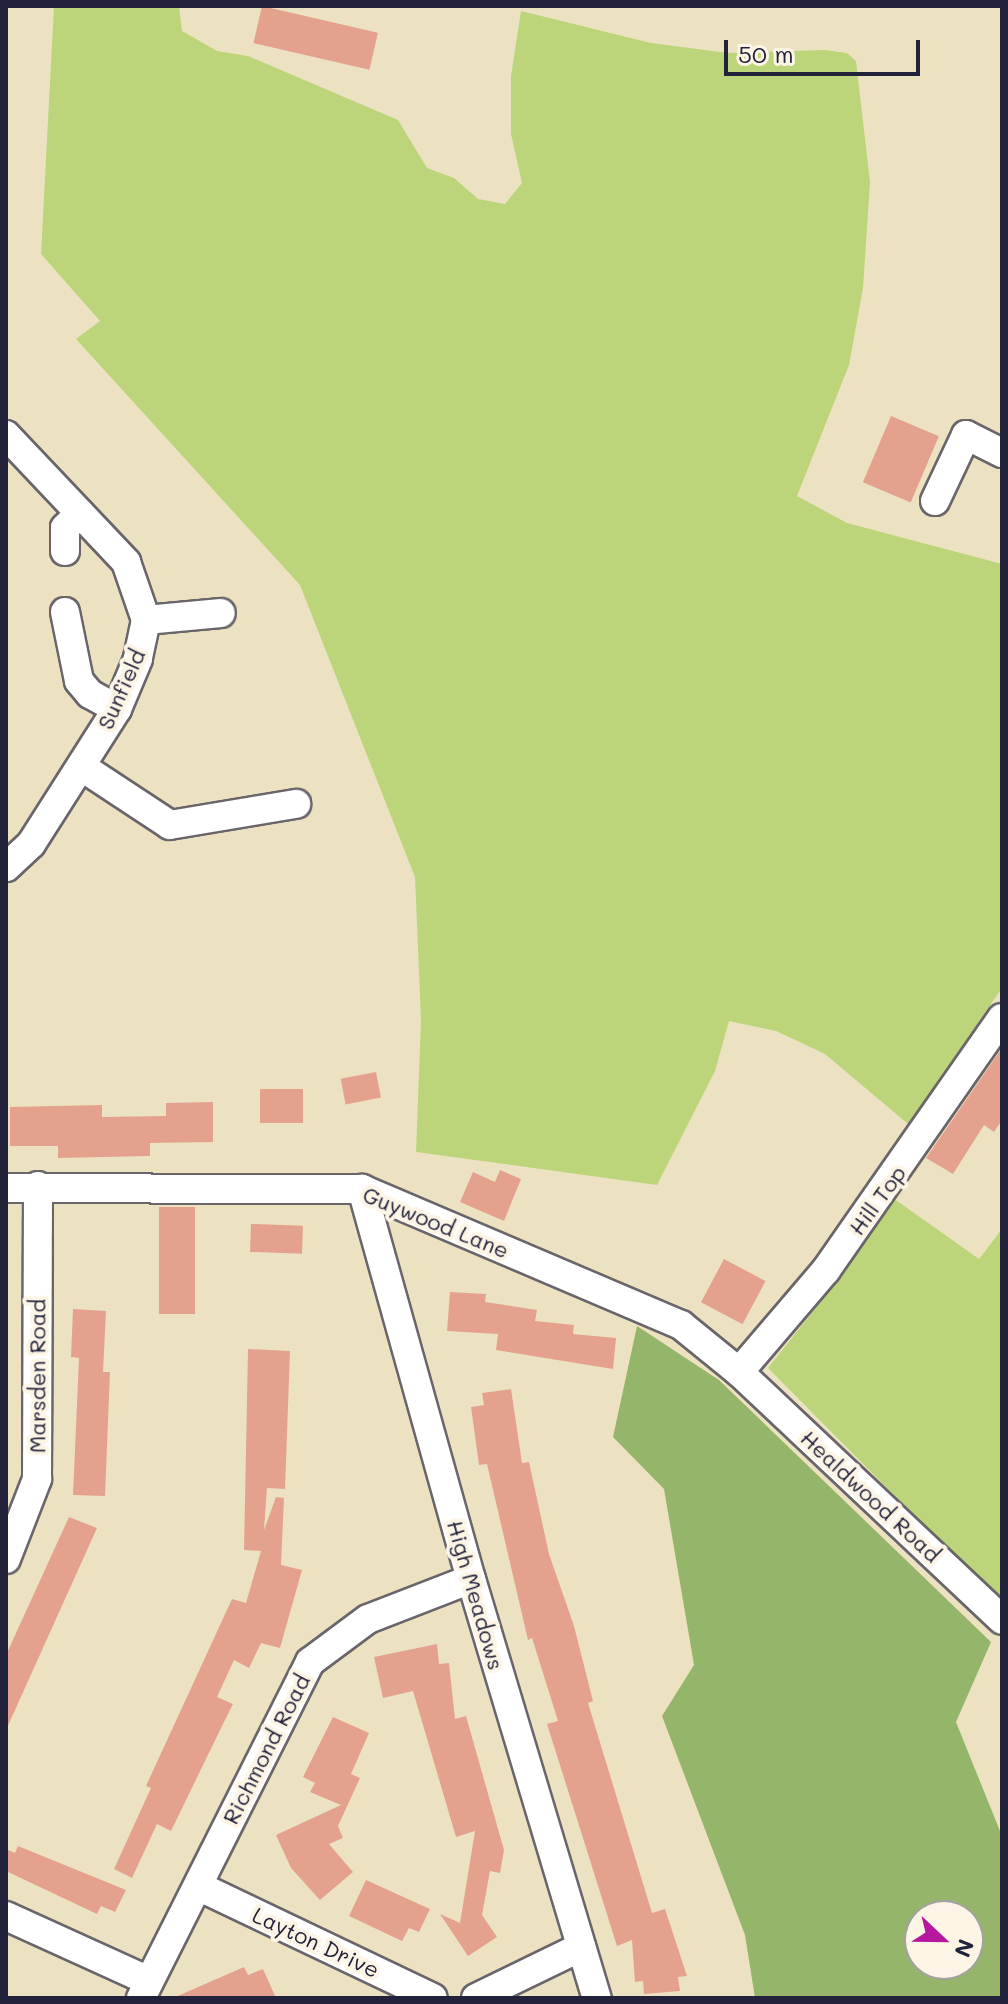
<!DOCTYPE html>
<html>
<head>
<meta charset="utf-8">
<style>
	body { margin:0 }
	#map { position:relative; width:1008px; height:2004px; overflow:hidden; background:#ece2c1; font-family:Mali,sans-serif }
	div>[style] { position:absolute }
	.green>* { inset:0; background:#bcd57a }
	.forest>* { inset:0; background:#95b66a }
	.building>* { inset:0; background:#e4a28e; transform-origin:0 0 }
	.roads { filter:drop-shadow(2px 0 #69656a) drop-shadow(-2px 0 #69656a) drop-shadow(0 2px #69656a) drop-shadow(0 -2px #69656a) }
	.minor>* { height:28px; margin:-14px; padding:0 14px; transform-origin:14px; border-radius:14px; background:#fff }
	span { translate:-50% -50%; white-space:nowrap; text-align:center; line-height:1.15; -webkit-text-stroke:8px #fcf5e5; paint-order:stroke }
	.street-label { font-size:22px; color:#22223b }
	.frame { position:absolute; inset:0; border:8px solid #22223b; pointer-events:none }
	.north { position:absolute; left:904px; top:1900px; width:80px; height:80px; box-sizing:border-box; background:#fcf5e5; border:2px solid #a5a1a1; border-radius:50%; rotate:112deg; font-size:22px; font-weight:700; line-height:32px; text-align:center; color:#22223b }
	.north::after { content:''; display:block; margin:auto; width:28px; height:36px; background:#b5179e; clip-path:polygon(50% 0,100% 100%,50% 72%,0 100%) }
	.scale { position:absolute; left:724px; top:40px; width:196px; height:36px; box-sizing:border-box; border:4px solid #22223b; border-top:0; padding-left:10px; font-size:24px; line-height:28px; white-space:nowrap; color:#22223b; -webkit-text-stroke:6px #fcf5e5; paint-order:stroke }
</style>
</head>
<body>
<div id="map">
	<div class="green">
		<div style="clip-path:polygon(54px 6px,179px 6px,182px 31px,217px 51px,248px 56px,398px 120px,427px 168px,454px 178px,478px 199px,505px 204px,522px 183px,511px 134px,511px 76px,521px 11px,651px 43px,728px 53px,825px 50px,847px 53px,856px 61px,870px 182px,863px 288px,849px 365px,797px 496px,847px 523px,1002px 564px,1002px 988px,931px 1091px,914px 1129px,825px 1054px,776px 1031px,729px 1021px,715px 1071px,657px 1185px,416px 1152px,421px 1020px,415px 877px,300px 585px,76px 339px,100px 321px,41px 254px)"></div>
		<div style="clip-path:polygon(893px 1198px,979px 1259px,1002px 1229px,1002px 1604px,768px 1368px,842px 1275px)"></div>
	</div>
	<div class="forest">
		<div style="clip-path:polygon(evenodd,637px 1326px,719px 1380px,991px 1642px,956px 1722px,1002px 1836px,1002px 1998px,755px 1998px,745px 1935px,662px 1716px,694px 1665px,664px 1489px,613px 1437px,637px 1326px,920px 1916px,968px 1916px,968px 1964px,920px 1964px,920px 1916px)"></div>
	</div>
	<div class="building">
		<div style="left:262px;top:6px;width:119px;height:38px;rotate:13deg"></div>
		<div style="left:891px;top:416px;width:52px;height:72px;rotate:23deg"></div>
		<div style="clip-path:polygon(1002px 1048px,1002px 1120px,994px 1132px,984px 1125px,953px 1174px,926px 1158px)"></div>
		<div style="left:376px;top:1072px;width:26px;height:36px;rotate:79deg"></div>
		<div style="left:260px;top:1089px;width:43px;height:34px"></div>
		<div style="clip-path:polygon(213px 1102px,213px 1142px,150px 1143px,150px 1156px,58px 1158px,58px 1146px,10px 1146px,10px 1107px,102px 1105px,102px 1117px,166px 1116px,166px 1103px)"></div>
		<div style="clip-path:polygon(500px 1170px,521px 1179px,504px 1221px,460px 1202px,473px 1172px,495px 1182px)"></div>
		<div style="left:159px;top:1207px;width:36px;height:107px"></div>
		<div style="left:251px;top:1224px;width:52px;height:28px;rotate:2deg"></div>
		<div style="left:724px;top:1259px;width:47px;height:49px;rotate:28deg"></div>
		<div style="clip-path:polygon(450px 1292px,486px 1294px,485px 1302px,537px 1310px,535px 1321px,574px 1325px,573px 1334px,616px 1338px,613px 1369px,496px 1350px,498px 1334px,447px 1331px)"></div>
		<div style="clip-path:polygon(73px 1309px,106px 1311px,103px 1372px,110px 1372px,105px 1496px,73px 1495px,79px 1358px,71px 1357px)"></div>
		<div style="clip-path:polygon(248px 1349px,290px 1351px,285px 1489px,267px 1488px,264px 1530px,276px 1497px,284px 1498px,281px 1565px,302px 1570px,280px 1648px,261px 1643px,249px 1668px,234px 1660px,217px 1697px,233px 1704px,223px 1724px,171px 1831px,157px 1824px,132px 1878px,114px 1869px,151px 1788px,146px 1786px,232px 1599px,246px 1603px,261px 1551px,244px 1550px)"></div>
		<div style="clip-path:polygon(511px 1389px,522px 1463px,529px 1462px,549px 1554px,574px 1626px,593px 1701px,588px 1703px,652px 1913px,665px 1909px,687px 1976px,678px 1977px,680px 1991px,644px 1994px,643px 1981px,635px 1982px,632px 1940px,617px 1946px,547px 1724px,558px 1721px,532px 1638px,528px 1640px,487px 1464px,479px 1465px,471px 1407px,484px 1405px,482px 1393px)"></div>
		<div style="clip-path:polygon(69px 1517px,97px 1528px,6px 1730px,6px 1655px)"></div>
		<div style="clip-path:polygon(437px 1644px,439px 1664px,449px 1663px,455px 1719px,466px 1716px,504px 1850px,500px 1873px,490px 1871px,482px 1915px,497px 1937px,468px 1956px,440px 1914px,460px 1923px,475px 1831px,456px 1837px,413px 1691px,383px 1698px,374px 1657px)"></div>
		<div style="clip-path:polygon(333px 1717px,369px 1733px,351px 1774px,360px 1778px,338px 1826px,343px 1838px,329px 1844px,353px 1872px,320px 1900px,291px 1868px,276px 1835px,341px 1805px,310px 1792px,315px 1783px,303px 1777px)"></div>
		<div style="clip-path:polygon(18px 1846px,126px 1890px,115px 1912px,101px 1906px,97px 1914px,6px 1871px,6px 1849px,15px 1853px)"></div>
		<div style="clip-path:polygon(366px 1880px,430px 1909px,419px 1932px,409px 1928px,402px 1941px,349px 1916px)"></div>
		<div style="clip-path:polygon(244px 1967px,248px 1975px,263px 1969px,276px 1998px,173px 1998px)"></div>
	</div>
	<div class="roads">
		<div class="minor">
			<div style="left:6px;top:435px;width:175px;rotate:46.6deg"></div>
			<div style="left:126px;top:562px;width:61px;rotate:71deg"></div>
			<div style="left:146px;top:620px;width:40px;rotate:102deg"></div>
			<div style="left:138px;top:659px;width:54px;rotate:112.8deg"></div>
			<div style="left:117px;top:709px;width:160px;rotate:122.5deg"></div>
			<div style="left:31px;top:844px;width:34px;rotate:137deg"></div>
			<div style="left:935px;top:501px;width:73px;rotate:-64.8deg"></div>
			<div style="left:966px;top:435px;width:40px;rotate:26.6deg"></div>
			<div style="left:65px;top:551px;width:23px;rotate:-90deg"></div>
			<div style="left:65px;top:528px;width:21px;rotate:-45deg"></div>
			<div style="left:65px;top:612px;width:70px;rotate:78.5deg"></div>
			<div style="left:79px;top:681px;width:17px;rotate:50deg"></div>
			<div style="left:90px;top:694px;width:31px;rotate:29deg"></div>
			<div style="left:146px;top:620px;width:75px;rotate:-5.3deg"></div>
			<div style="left:82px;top:767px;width:105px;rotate:33.4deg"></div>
			<div style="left:170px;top:825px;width:128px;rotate:-9.5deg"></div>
			<div style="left:6px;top:1188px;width:356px;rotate:0.2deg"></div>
			<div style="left:362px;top:1189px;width:347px;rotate:23.1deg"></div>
			<div style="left:681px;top:1325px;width:75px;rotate:39deg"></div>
			<div style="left:739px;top:1372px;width:361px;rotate:43.3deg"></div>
			<div style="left:362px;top:1189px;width:405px;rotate:74.4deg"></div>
			<div style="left:471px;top:1579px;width:438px;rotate:73.3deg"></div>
			<div style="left:739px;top:1372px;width:134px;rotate:-49.5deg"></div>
			<div style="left:826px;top:1270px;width:307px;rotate:-55.1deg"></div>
			<div style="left:6px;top:1559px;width:86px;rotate:-68.8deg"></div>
			<div style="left:37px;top:1479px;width:293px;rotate:-89.8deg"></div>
			<div style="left:198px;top:1886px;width:260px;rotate:25.5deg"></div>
			<div style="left:6px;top:1916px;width:157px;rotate:24.4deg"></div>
			<div style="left:141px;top:1998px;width:376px;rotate:-63.3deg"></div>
			<div style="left:310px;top:1662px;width:72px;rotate:-36.6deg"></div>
			<div style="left:368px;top:1619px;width:110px;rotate:-21.2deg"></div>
			<div style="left:476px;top:1998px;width:117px;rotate:-25.9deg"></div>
		</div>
	</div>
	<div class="street-label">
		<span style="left:121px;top:689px;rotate:-66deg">Sunfield</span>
		<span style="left:877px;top:1200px;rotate:-54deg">Hill Top</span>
		<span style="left:436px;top:1222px;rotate:22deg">Guywood Lane</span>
		<span style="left:37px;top:1376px;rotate:-90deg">Marsden Road</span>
		<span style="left:871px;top:1496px;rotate:43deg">Healdwood Road</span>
		<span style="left:476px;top:1595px;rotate:74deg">High Meadows</span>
		<span style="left:266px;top:1749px;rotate:-63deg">Richmond Road</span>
		<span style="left:316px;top:1942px;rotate:25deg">Layton Drive</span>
	</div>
	<div class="frame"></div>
	<div class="north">N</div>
	<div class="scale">50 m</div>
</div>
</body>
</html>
